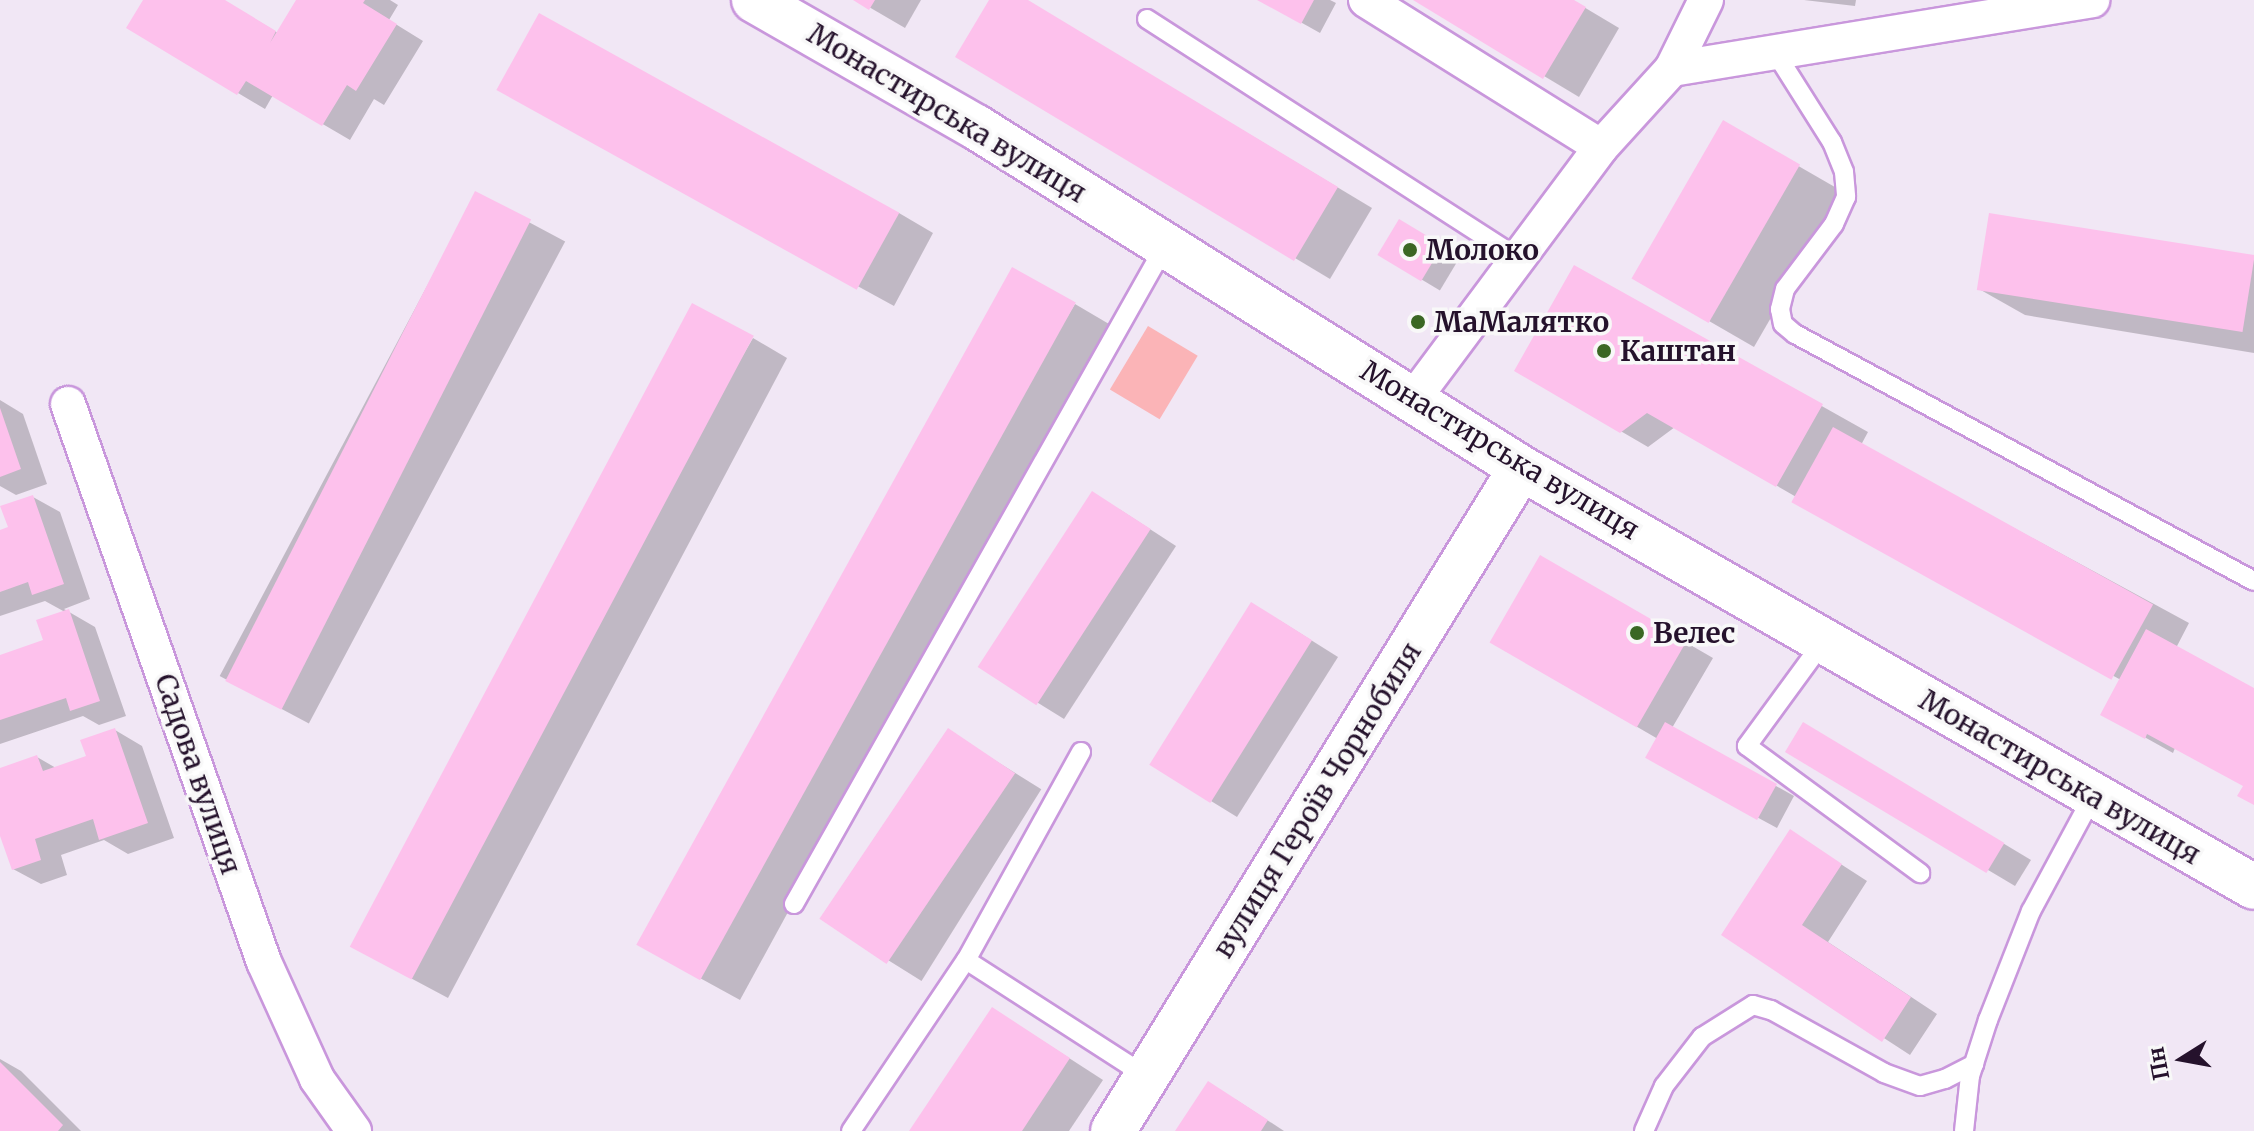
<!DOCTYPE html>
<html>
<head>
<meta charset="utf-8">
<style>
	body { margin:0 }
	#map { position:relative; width:2254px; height:1131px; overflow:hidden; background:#f1e7f5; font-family:Merriweather,serif }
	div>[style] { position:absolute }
	.green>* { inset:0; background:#fbb4b7; transform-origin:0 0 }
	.shadow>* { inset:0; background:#0003; transform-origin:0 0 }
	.building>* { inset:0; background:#fdc1ec; transform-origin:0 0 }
	.roads { filter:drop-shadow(2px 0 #c997dc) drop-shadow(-2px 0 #c997dc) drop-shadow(0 2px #c997dc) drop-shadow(0 -2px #c997dc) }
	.service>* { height:18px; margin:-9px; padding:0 9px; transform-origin:9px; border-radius:9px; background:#fff }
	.minor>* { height:34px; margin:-17px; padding:0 17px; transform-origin:17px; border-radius:17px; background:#fff }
	.secondary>* { height:44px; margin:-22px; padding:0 22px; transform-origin:22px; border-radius:22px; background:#fff }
	.dots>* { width:22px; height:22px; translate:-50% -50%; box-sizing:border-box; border:4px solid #f8f8f8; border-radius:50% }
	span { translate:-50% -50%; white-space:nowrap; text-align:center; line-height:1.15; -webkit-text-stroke:7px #f8f8f8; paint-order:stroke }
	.street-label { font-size:28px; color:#25122c }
	.poi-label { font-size:28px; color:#25122c; font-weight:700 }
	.left { translate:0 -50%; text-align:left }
	.north { position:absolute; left:2142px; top:1019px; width:80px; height:80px; -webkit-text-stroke:6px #f8f8f8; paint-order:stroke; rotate:259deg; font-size:22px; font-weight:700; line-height:32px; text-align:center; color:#25122c }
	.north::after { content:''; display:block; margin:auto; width:28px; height:36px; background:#25122c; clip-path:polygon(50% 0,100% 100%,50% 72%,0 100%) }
</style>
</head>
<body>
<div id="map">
	<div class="green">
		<div style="left:1148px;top:326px;width:58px;height:74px;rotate:31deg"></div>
	</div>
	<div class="shadow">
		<div style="clip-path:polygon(145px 0,223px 0,278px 33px,298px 0,390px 0,398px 5px,389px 20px,423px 41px,384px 105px,374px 99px,350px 140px,273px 95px,265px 109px,238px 93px)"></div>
		<div style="clip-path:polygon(857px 0,921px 0,905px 28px)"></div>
		<div style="clip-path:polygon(991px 0,1026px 0,1372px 208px,1330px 279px,958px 56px)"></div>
		<div style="clip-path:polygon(1261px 0,1330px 0,1336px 3px,1320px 33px)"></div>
		<div style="clip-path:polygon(1417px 0,1572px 0,1619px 28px,1579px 97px)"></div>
		<div style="clip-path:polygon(1804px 0,1856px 0,1855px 6px)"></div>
		<div style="clip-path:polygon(534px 109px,899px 213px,933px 233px,894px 306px)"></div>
		<div style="left:1724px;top:123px;width:138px;height:179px;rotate:30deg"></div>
		<div style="left:476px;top:194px;width:101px;height:546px;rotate:28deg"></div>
		<div style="left:1400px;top:221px;width:70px;height:39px;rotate:31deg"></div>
		<div style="clip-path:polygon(2254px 259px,2254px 353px,2025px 315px,1979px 289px)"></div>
		<div style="clip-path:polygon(1575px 268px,1868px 432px,1861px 445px,2189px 623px,2176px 648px,2254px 690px,2254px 804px,2246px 786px,2175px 748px,2173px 753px,2130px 729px,2121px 680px,1830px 522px,1798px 498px,1675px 427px,1648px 447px,1516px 370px)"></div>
		<div style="clip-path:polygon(1075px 304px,1109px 324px,740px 1000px,678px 966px)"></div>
		<div style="clip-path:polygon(753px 338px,787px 358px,448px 998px,388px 966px)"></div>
		<div style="clip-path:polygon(0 400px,23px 414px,47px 484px,16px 495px,0 486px)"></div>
		<div style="clip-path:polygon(33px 497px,60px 512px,90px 599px,64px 609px,95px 627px,126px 716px,99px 725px,83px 716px,0 744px,0 657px,46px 641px,65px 612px,45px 601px,0 616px,0 532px,10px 528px)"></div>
		<div style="clip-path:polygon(1119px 509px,1176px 546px,1064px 719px,980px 667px)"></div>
		<div style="clip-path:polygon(1540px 558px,1713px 658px,1672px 728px,1794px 796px,1777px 828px,1666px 768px,1658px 739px,1491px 642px)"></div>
		<div style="clip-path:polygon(1279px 620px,1338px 657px,1237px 817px,1211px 801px)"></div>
		<div style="clip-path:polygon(115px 730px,142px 746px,174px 838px,128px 854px,104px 840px,61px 855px,67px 875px,41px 884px,13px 869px,0 830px,0 770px,37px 757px,56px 768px,89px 757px)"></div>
		<div style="left:948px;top:731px;width:110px;height:226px;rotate:32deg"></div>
		<div style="clip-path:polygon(1831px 740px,2031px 860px,2015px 886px,1788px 751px)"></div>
		<div style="clip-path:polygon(1791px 832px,1867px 881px,1828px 942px,1937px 1014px,1910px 1055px,1724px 934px)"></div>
		<div style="clip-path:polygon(993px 1009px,1103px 1080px,1069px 1131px,912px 1131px)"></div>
		<div style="clip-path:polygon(0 1059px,21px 1071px,81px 1131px,0 1131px)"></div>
		<div style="clip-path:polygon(1235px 1099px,1284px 1131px,1177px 1131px)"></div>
	</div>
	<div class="building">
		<div style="clip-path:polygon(143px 0,225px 0,276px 31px,270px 43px,296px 0,365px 0,363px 3px,397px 24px,356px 91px,347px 85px,322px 126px,246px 81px,237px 95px,126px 28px)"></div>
		<div style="clip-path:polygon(853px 0,875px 0,869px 10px)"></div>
		<div style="clip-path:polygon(989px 0,1028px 0,1338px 187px,1294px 261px,955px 57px)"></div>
		<div style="clip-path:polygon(1257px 0,1314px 0,1301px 24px)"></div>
		<div style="clip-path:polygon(1413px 0,1574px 0,1586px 7px,1543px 79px)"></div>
		<div style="left:539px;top:13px;width:412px;height:88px;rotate:29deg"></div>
		<div style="left:1723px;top:120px;width:89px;height:183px;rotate:30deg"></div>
		<div style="left:475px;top:191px;width:63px;height:550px;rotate:27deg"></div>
		<div style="left:1989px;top:213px;width:269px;height:78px;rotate:9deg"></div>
		<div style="left:1399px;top:219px;width:51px;height:42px;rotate:31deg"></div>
		<div style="clip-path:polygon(1574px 265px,1823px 404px,1776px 487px,1647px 413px,1620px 433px,1514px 371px)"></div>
		<div style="left:1012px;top:267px;width:73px;height:775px;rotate:29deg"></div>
		<div style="left:692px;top:303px;width:70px;height:729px;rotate:28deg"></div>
		<div style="clip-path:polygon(0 408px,21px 469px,0 477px)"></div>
		<div style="left:1833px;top:427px;width:366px;height:86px;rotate:29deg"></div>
		<div style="left:1092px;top:491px;width:70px;height:210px;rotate:33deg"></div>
		<div style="clip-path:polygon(33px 495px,64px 584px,32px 595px,28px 582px,0 592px,0 530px,8px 527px,0 506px)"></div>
		<div style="left:1540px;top:555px;width:170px;height:101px;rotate:30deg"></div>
		<div style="left:1251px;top:602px;width:72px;height:192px;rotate:32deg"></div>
		<div style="clip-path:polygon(69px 609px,100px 701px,70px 711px,66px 698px,0 720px,0 655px,43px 640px,36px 620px)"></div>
		<div style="clip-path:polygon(2146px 629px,2254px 688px,2254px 805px,2237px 796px,2243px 786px,2147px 734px,2145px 739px,2100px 715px)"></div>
		<div style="left:1665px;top:722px;width:128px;height:41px;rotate:29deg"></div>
		<div style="left:1803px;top:722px;width:235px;height:35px;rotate:31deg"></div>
		<div style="clip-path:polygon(115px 728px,148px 823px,99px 840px,93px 819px,35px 839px,41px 860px,12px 870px,0 836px,0 768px,37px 755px,43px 771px,86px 756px,80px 740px)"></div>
		<div style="left:948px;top:728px;width:81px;height:230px;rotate:34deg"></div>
		<div style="clip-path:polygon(1790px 829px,1842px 864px,1802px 925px,1911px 997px,1882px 1042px,1721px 935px)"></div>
		<div style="clip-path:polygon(992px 1007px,1070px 1058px,1022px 1131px,909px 1131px)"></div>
		<div style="clip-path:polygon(0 1062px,63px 1125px,58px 1131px,0 1131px)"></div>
		<div style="clip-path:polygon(1208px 1081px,1268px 1120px,1261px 1131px,1175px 1131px)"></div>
	</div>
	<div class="roads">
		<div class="service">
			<div style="left:1147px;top:19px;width:441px;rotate:32.8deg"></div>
			<div style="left:1775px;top:52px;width:107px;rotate:57.7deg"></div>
			<div style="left:1832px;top:142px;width:32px;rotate:68deg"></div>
			<div style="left:1844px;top:172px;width:25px;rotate:85deg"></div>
			<div style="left:1846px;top:197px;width:30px;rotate:114deg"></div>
			<div style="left:1834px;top:224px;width:81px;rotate:127deg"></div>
			<div style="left:1785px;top:289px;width:21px;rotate:104deg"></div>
			<div style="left:1780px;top:309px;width:15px;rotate:79deg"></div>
			<div style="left:1783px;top:324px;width:16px;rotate:40deg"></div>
			<div style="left:1795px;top:334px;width:521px;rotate:28.29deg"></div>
			<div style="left:1823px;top:642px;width:129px;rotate:126.2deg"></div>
			<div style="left:1747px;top:746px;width:215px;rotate:36.3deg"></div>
			<div style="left:1081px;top:752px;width:238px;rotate:118.9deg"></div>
			<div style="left:966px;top:960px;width:214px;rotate:32.8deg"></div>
			<div style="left:794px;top:904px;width:758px;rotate:-60.59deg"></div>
			<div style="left:851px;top:1131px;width:206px;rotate:-56.1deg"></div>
			<div style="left:1644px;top:1131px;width:49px;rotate:-66deg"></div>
			<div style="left:1664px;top:1086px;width:62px;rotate:-52.2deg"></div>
			<div style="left:1702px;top:1037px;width:60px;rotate:-32.1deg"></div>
			<div style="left:1753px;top:1005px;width:19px;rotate:16deg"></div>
			<div style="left:1771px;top:1010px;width:129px;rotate:29.1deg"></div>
			<div style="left:1884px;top:1073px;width:38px;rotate:20deg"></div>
			<div style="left:1920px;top:1086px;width:26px;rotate:-16deg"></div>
			<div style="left:1945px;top:1079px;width:33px;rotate:-27deg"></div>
			<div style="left:1964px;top:1131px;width:55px;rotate:-83.8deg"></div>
			<div style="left:1970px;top:1076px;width:59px;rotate:-72.2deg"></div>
			<div style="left:1988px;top:1020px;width:117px;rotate:-68.5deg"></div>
			<div style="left:2031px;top:911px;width:131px;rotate:-61.7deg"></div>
		</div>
		<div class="minor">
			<div style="left:1366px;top:0;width:277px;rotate:32deg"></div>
			<div style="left:1672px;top:69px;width:426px;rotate:-9.3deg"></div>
			<div style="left:1414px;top:398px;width:313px;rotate:-53.3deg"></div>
			<div style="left:1601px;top:147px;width:105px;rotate:-47.7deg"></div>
			<div style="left:1672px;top:69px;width:77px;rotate:-63.8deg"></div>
			<div style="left:68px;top:404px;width:591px;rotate:70.65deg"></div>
			<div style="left:264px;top:962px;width:128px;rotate:65.6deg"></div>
			<div style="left:317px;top:1079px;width:64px;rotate:54.6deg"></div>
		</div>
		<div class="secondary">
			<div style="left:754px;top:0;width:256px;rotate:29.8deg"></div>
			<div style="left:976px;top:127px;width:643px;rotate:32.03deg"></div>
			<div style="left:1521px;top:468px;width:844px;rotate:29.75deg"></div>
			<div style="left:1113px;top:1131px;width:778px;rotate:-58.39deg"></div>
		</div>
	</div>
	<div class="dots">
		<div style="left:1410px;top:250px;background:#3b6724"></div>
		<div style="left:1418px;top:322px;background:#3b6724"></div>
		<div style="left:1604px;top:351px;background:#3b6724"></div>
		<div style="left:1637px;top:633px;background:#3b6724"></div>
	</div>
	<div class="street-label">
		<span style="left:947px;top:113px;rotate:31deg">Монастирська вулиця</span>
		<span style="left:1500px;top:450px;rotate:31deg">Монастирська вулиця</span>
		<span style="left:198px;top:774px;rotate:71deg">Садова вулиця</span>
		<span style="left:2060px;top:777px;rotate:30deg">Монастирська вулиця</span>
		<span style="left:1317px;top:800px;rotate:-58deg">вулиця Героїв Чорнобиля</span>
	</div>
	<div class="poi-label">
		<span class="left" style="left:1426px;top:250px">Молоко</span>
		<span class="left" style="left:1434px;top:322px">МаМалятко</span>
		<span class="left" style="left:1620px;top:351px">Каштан</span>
		<span class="left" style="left:1653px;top:633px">Велес</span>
	</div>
	<div class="north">Пн</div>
</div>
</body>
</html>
